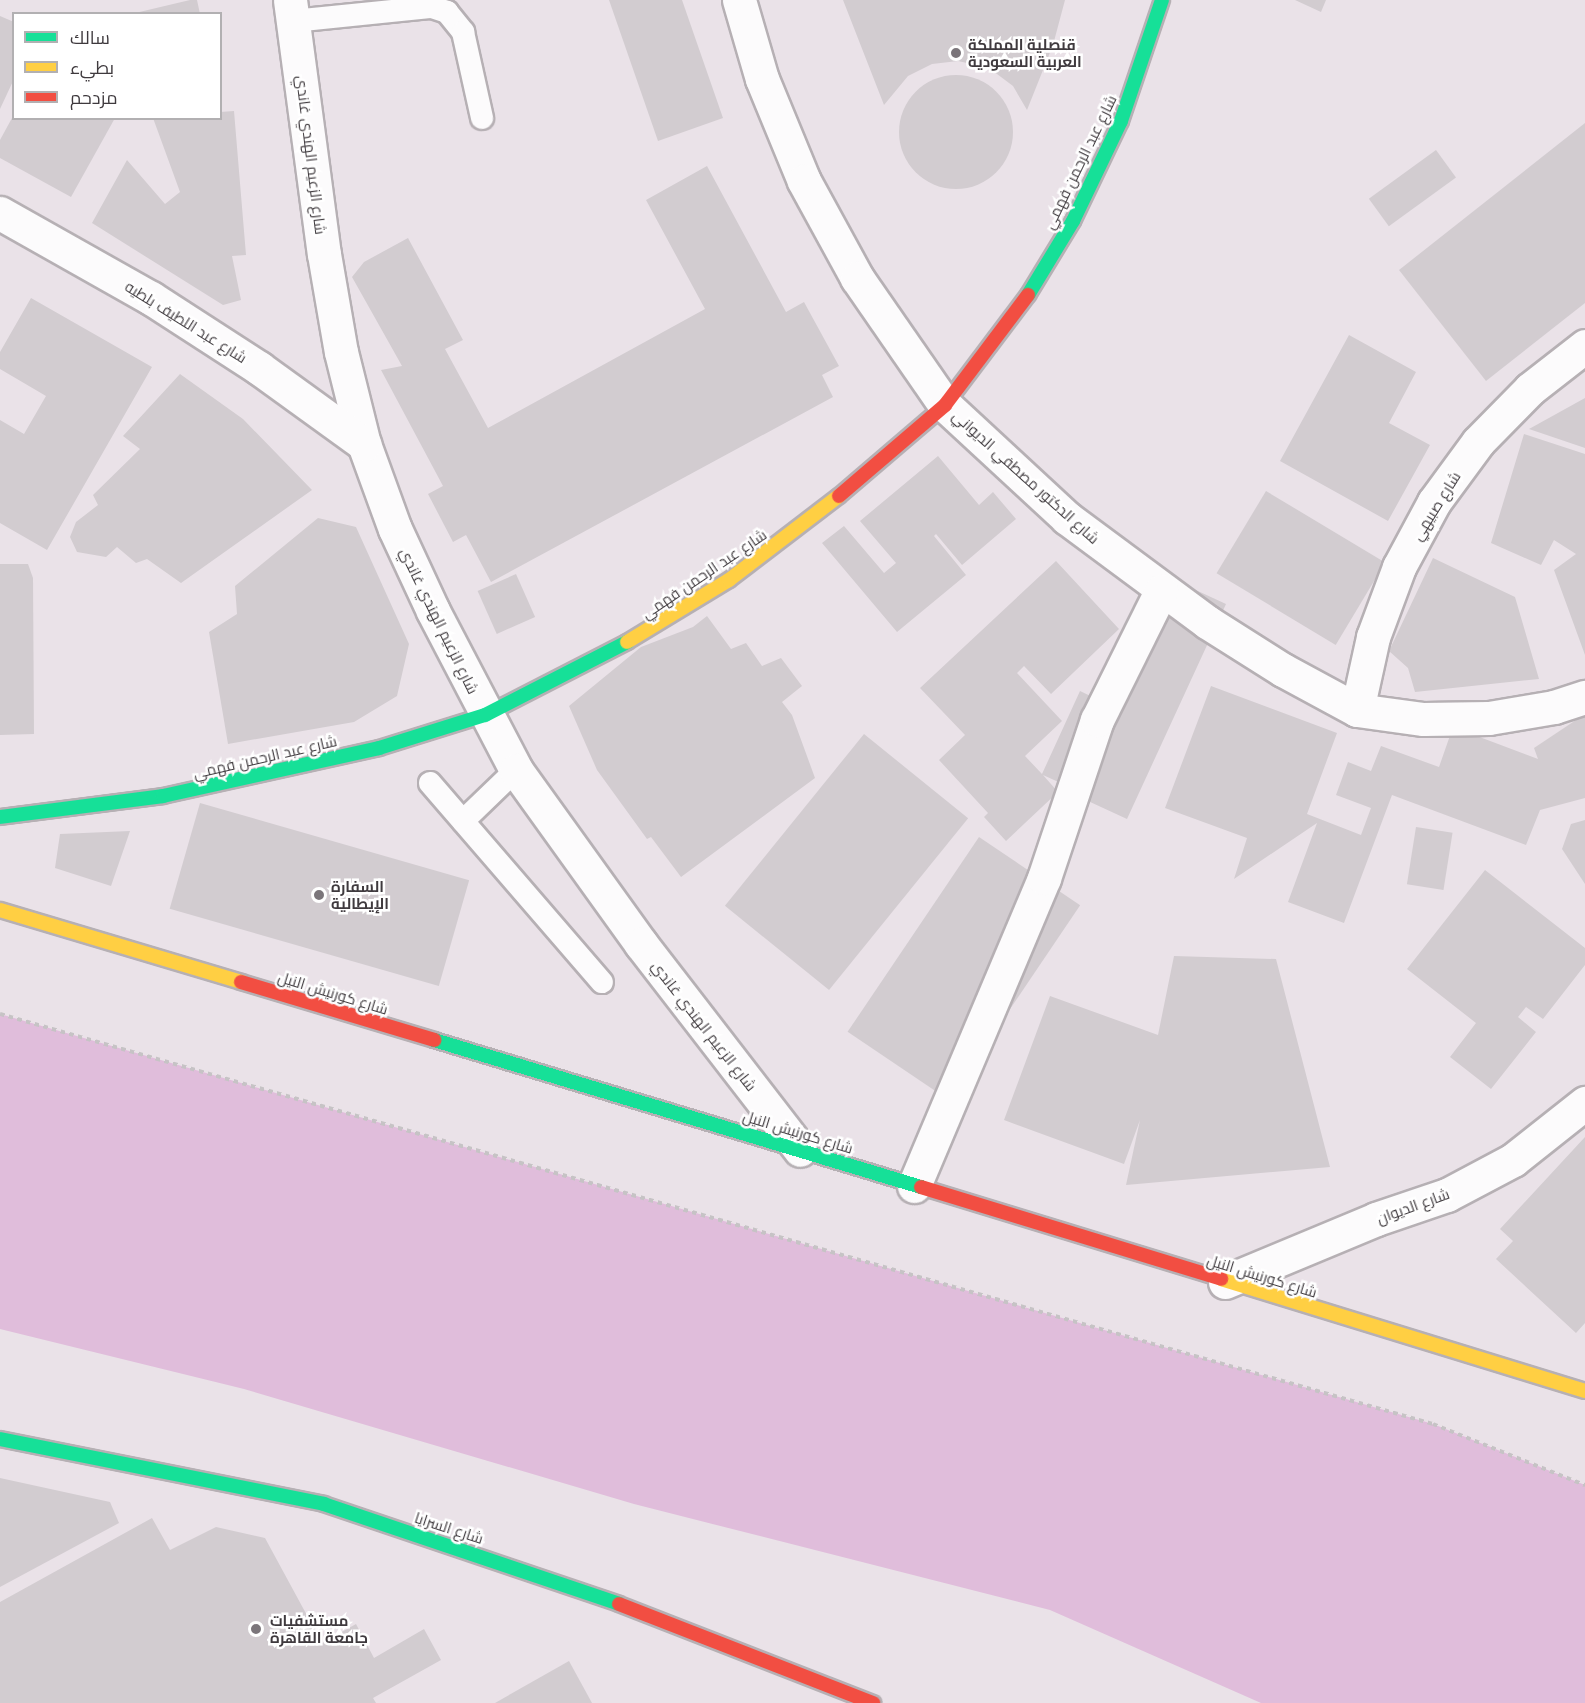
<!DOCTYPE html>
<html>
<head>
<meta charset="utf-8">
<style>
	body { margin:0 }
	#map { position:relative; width:1585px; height:1703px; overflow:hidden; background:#eae2e8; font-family:Inter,Cairo,sans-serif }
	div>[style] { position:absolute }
	.water>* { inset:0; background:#e0bddb }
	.building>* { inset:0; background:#d2ccd0; transform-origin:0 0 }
	.round { border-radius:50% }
	.path>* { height:4px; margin-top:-2px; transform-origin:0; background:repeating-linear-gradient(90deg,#c6c3c5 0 4.5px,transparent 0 9px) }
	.roads { filter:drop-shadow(2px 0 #b6b0b4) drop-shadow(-2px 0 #b6b0b4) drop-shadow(0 2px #b6b0b4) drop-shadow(0 -2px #b6b0b4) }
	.lane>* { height:22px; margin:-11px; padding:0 11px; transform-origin:11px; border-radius:11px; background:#fcfbfc }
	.street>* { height:33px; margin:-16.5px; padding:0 16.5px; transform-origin:16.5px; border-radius:16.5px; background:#fcfbfc }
	.fast>* { height:14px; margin:-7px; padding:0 7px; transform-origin:7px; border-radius:7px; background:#16e098 }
	.slow>* { height:14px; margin:-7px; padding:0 7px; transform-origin:7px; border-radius:7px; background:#ffcf43 }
	.jam>* { height:14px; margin:-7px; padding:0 7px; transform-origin:7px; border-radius:7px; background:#f24e42 }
	.dots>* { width:16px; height:16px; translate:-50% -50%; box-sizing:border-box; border:3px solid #fff; border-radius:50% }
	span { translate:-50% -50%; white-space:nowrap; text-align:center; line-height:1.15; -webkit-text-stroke:5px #fff; paint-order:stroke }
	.poi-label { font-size:15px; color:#3f3a3e; font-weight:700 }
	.left { translate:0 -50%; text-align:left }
	.street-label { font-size:15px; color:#3f3a3e }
	.legend { position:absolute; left:12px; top:12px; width:210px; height:108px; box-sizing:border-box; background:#fff; border:2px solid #b2b0b2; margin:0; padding:8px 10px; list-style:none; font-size:18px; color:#3f3a3e }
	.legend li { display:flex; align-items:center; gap:12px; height:30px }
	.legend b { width:30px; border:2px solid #b2b0b2 }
</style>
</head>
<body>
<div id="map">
	<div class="water">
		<div style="clip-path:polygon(0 1014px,1433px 1424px,1585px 1485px,1585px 1703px,1261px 1703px,1050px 1610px,634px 1504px,244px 1389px,0 1329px)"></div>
	</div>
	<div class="building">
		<div style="clip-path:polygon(190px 0,197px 0,200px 14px,131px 14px)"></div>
		<div style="clip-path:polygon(609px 0,682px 0,723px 118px,658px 141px)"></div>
		<div style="clip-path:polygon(843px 0,1065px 0,1053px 45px,1027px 110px,1013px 86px,989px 68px,958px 61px,932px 64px,908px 76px,884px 105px)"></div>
		<div style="clip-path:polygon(1295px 0,1326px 0,1321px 12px)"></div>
		<div style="clip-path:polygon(0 16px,14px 22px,14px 79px,0 109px)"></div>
		<div class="round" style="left:899px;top:75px;width:114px;height:114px"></div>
		<div style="clip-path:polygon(234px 111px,246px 255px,232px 256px,241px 300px,223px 305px,92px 223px,127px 160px,165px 204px,180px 192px,153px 118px,220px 118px,220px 112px)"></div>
		<div style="clip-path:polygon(12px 118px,115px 118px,71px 197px,0 158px,0 140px)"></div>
		<div style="clip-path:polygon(1585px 123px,1585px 303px,1486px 381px,1399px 270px)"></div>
		<div style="left:1436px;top:150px;width:34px;height:83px;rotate:54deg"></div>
		<div style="clip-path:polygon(707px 166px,786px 312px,804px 302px,839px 366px,822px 375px,833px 397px,491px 582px,466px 535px,453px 542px,428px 494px,443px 486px,381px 370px,402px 366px,352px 277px,364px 262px,408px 238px,463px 340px,445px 349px,488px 428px,705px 309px,646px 200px)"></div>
		<div style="clip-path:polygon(31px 298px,152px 367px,47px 550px,0 523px,0 420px,24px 434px,46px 396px,0 369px,0 352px)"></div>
		<div style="clip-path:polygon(1349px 335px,1416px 372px,1389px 423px,1430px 445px,1388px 521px,1280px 461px)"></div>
		<div style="clip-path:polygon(180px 374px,243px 419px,312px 490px,181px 583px,147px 559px,136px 563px,117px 547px,106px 557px,77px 552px,70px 537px,76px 522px,98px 505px,93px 495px,140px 449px,123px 436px)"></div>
		<div style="clip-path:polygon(1585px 398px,1585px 448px,1529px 429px)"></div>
		<div style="clip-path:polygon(1524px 434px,1585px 454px,1585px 655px,1554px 570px,1576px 554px,1554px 540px,1541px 565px,1491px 543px)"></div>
		<div style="clip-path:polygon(938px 456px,979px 505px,993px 492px,1016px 519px,962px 565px,936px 534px,934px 536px,966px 575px,897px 632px,822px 543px,844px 526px,884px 573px,896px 563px,860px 521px)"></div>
		<div style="left:1266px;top:491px;width:139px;height:96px;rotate:31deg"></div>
		<div style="clip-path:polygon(318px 518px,356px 527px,409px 644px,397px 696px,354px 722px,228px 744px,209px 632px,237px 614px,235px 586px)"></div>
		<div style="clip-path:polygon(1433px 558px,1515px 597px,1539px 679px,1415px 692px,1408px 668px,1389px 651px)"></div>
		<div style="clip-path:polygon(1056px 561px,1119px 629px,1051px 694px,1024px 666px,1017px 673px,1062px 721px,1025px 756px,1042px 774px,1080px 691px,1103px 702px,1161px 574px,1226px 604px,1127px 819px,1075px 795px,1076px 790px,1043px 775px,1058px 792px,1006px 841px,984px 817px,988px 813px,939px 760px,965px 735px,920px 688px)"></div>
		<div style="clip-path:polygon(0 564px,28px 564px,33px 578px,34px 734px,0 735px)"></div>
		<div style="left:516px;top:574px;width:47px;height:42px;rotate:66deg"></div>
		<div style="clip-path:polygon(707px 616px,731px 649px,746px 643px,762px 666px,781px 658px,802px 686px,782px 702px,792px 715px,815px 778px,681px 877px,651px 837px,647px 839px,597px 770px,569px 706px,641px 647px,693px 627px)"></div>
		<div style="clip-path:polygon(1211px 686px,1337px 733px,1307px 814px,1361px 835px,1371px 808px,1336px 795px,1348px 762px,1371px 771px,1381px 746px,1439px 767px,1453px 727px,1538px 759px,1534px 748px,1585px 714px,1585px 798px,1540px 810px,1526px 845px,1392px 795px,1344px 923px,1288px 902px,1317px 823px,1234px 879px,1247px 838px,1165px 808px)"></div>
		<div style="left:864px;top:734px;width:134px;height:221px;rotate:39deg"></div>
		<div style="left:200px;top:803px;width:280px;height:110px;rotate:16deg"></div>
		<div style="clip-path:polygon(1585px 820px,1585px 884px,1562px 849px,1571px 824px)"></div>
		<div style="left:1416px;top:827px;width:37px;height:58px;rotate:9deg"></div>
		<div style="clip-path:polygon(130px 831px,111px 886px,55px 868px,60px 834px)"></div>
		<div style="left:979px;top:837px;width:122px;height:235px;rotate:34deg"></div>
		<div style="clip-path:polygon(1485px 870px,1585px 948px,1585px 965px,1543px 1019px,1526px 1007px,1518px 1017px,1536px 1032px,1491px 1089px,1450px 1057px,1476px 1023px,1407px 969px)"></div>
		<div style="clip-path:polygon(1174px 956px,1276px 959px,1330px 1167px,1126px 1185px,1140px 1120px,1124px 1164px,1004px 1120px,1050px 996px,1158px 1035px)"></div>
		<div style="clip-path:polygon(1585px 1137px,1585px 1323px,1576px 1333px,1496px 1259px,1513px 1241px,1500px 1229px)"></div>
		<div style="clip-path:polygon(0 1478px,110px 1502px,119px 1523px,0 1587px)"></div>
		<div style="clip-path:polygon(152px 1518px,170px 1550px,216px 1527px,265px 1538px,322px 1643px,356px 1624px,374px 1658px,424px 1629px,441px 1660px,373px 1698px,376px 1703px,0 1703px,0 1602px)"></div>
		<div style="clip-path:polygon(569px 1661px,592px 1703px,495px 1703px)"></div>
	</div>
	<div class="path">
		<div style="left:0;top:1014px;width:1490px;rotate:15.97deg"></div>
		<div style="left:1433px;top:1424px;width:164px;rotate:21.9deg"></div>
	</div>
	<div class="roads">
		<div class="lane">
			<div style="left:293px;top:21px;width:140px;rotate:-5.8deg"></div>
			<div style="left:432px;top:7px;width:16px;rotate:18deg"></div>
			<div style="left:447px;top:12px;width:26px;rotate:51deg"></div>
			<div style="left:463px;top:32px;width:88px;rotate:77.5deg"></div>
			<div style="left:430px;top:783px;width:263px;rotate:49.2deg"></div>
			<div style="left:463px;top:821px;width:74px;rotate:-43.9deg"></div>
		</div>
		<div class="street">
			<div style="left:290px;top:0;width:256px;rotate:82.4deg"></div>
			<div style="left:324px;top:254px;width:99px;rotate:80.2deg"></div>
			<div style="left:341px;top:352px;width:95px;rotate:76deg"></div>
			<div style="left:364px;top:444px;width:90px;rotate:70deg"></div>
			<div style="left:395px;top:529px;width:90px;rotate:65.1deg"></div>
			<div style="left:433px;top:611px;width:179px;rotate:62.4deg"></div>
			<div style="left:516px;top:770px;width:214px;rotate:54.3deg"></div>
			<div style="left:641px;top:944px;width:260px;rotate:52.3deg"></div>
			<div style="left:739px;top:0;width:82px;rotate:73.8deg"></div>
			<div style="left:762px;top:79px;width:110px;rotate:67.6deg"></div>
			<div style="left:804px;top:181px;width:111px;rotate:61.3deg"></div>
			<div style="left:857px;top:278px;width:155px;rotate:55.3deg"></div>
			<div style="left:945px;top:405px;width:166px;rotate:42.8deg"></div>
			<div style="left:1067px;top:518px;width:174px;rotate:36.6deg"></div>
			<div style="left:1207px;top:622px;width:90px;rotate:32.3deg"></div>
			<div style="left:1283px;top:670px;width:84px;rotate:28.4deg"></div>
			<div style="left:1357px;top:710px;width:67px;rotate:7.8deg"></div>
			<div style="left:1423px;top:719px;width:66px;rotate:-0.9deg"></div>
			<div style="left:1489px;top:718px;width:66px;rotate:-9.6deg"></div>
			<div style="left:1554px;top:707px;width:33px;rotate:-18deg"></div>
			<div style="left:0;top:213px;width:173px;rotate:29.4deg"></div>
			<div style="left:151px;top:298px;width:129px;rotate:32.9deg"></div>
			<div style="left:259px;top:368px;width:130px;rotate:35.9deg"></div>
			<div style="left:1357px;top:710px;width:75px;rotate:-77.6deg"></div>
			<div style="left:1373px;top:637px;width:75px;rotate:-69.6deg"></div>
			<div style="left:1399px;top:567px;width:74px;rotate:-61.7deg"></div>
			<div style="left:1434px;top:502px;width:74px;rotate:-53.7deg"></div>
			<div style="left:1478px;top:442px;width:74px;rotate:-45.5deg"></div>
			<div style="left:1530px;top:389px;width:70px;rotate:-38deg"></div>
			<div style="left:914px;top:1186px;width:334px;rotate:-67.1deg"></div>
			<div style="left:1044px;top:878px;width:167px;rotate:-71.5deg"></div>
			<div style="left:1097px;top:720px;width:144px;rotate:-63.6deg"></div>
			<div style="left:1225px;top:1282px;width:164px;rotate:-22.6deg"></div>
			<div style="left:1376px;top:1219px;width:75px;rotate:-18.7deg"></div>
			<div style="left:1447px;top:1195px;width:75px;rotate:-27.9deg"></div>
			<div style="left:1513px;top:1160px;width:92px;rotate:-38.4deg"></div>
		</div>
		<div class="fast">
			<div style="left:1028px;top:295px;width:87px;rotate:-58.7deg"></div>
			<div style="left:1073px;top:221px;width:111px;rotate:-64.4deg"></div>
			<div style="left:1121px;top:121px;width:128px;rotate:-71.3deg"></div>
			<div style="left:0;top:817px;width:164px;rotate:-7.3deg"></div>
			<div style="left:163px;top:796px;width:221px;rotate:-12.5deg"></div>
			<div style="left:379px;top:748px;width:111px;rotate:-17.3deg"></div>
			<div style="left:485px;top:715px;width:160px;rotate:-27.2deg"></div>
			<div style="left:434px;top:1040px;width:509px;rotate:16.8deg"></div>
			<div style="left:0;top:1439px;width:330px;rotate:11.3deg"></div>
			<div style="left:324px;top:1504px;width:311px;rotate:18.7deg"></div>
		</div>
		<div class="slow">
			<div style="left:627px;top:642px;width:119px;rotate:-31.3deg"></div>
			<div style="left:729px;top:580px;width:138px;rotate:-37.4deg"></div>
			<div style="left:0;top:910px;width:252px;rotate:16.6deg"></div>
			<div style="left:1221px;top:1279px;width:381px;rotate:17.1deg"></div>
		</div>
		<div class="jam">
			<div style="left:839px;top:496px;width:140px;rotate:-40.6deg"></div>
			<div style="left:945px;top:405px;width:138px;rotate:-53deg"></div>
			<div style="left:241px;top:982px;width:202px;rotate:16.7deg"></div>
			<div style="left:921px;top:1187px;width:314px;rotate:17deg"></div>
			<div style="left:619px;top:1604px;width:273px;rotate:21.3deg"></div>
		</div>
	</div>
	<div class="dots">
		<div style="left:956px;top:53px;background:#7b757a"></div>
		<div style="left:319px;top:895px;background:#7b757a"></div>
		<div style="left:256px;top:1629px;background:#7b757a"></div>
	</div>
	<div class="poi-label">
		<span class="left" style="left:968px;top:53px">قنصلية المملكة<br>العربية السعودية</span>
		<span class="left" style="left:331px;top:895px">السفارة<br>الإيطالية</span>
		<span class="left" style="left:270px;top:1629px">مستشفيات<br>جامعة القاهرة</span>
	</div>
	<div class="street-label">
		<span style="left:311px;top:155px;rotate:83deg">شارع الزعيم الهندي غاندي</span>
		<span style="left:1080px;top:162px;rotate:-64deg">شارع عبد الرحمن فهمي</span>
		<span style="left:186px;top:322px;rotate:32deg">شارع عبد اللطيف بلطيه</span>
		<span style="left:1026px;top:477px;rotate:42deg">شارع الدكتور مصطفي الديواني</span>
		<span style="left:1436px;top:506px;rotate:-58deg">شارع صبيهي</span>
		<span style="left:704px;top:574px;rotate:-34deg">شارع عبد الرحمن فهمي</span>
		<span style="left:439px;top:621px;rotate:64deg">شارع الزعيم الهندي غاندي</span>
		<span style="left:265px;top:757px;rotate:-13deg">شارع عبد الرحمن فهمي</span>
		<span style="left:333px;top:993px;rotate:17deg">شارع كورنيش النيل</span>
		<span style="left:704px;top:1026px;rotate:52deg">شارع الزعيم الهندي غاندي</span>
		<span style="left:798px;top:1132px;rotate:17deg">شارع كورنيش النيل</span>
		<span style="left:1413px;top:1206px;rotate:-20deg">شارع الديوان</span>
		<span style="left:1262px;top:1276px;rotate:17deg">شارع كورنيش النيل</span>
		<span style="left:449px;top:1528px;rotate:18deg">شارع السرايا</span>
	</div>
	<ul class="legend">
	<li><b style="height:8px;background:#16e098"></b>سالك</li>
	<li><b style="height:8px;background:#ffcf43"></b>بطيء</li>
	<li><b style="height:8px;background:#f24e42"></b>مزدحم</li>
	</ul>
</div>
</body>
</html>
